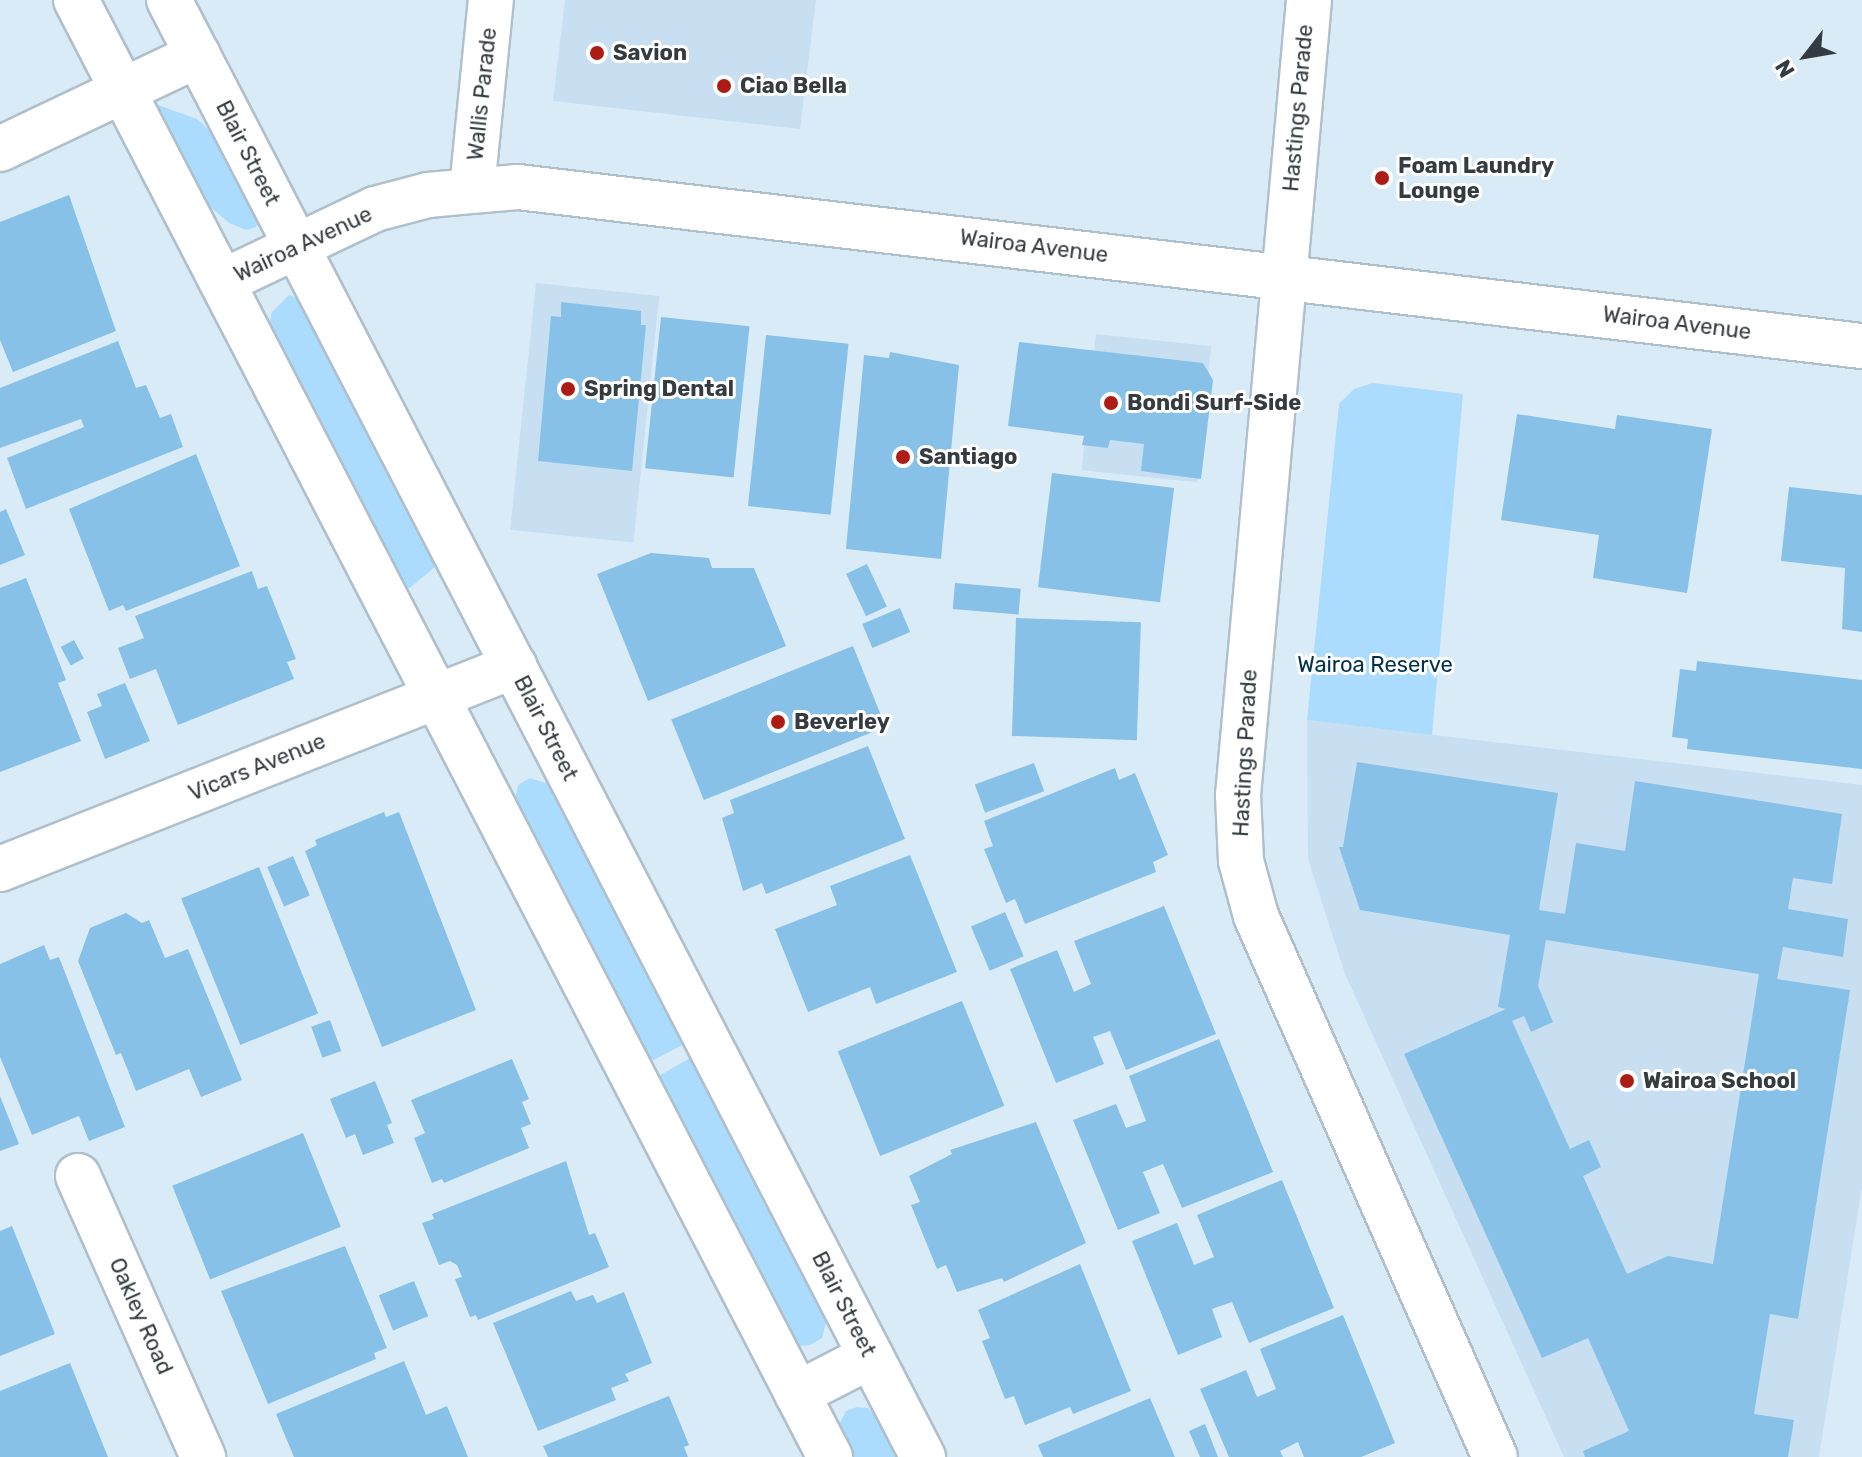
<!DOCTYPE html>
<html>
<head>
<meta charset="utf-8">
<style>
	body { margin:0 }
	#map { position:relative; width:1862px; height:1457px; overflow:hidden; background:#daebf8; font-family:Rubik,sans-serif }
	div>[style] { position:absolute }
	.built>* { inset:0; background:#c7dff1; transform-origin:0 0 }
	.green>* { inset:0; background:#abdcfe }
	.building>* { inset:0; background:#87c1e8; transform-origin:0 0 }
	.roads { filter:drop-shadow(2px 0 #afc0cc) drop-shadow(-2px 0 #afc0cc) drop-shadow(0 2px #afc0cc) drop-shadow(0 -2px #afc0cc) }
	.minor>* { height:44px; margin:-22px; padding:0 22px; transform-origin:22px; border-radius:22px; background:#fff }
	.dots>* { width:22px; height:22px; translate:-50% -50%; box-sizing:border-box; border:4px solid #fff; border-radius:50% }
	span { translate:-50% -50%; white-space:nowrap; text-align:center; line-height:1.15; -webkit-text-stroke:6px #fff; paint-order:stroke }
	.poi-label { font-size:22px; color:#353c41; font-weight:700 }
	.left { translate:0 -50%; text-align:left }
	.street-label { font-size:22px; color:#353c41 }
	.park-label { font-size:22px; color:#00304a }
	.north { position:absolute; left:1766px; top:16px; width:80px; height:80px; -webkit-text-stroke:6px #fff; paint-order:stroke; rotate:239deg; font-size:22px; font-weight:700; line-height:32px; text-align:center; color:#353c41 }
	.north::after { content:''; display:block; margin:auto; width:28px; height:36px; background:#353c41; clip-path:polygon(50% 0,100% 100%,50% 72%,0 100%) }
</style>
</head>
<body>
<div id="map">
	<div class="built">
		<div style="clip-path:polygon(565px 0,816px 0,800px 129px,553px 101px)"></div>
		<div style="left:536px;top:283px;width:124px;height:248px;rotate:6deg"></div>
		<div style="left:1096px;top:334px;width:116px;height:137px;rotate:6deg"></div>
		<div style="clip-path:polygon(1307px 720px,1862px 785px,1862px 1187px,1819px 1457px,1564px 1457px,1345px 974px,1308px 859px)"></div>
	</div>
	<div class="green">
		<div style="clip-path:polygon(158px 105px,197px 119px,219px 139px,260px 221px,256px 227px,246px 230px,229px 223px,201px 199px,155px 111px)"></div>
		<div style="clip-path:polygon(289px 295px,300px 299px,432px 549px,435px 567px,410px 588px,400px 586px,268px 329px,272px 312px)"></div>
		<div style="clip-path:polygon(1373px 383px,1463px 394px,1432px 735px,1307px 720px,1339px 404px,1354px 389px)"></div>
		<div style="clip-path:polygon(530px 778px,555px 786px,686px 1043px,646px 1064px,513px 809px,518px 785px)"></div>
		<div style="clip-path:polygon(694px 1056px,828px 1314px,822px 1338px,810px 1345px,800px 1346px,786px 1338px,653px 1079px)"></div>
		<div style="clip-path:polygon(857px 1407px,868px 1408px,879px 1419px,899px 1457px,847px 1457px,837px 1429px,846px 1411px)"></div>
	</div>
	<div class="building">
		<div style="clip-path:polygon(69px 195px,116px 331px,13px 372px,0 340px,0 222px)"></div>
		<div style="clip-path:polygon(561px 302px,641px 311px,641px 325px,646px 325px,632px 471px,538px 461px,551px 316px,561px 317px)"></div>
		<div style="left:661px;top:317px;width:89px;height:152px;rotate:6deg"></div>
		<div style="left:766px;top:335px;width:83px;height:172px;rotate:6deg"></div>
		<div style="clip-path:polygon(118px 341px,136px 388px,146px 385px,160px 418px,171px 414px,183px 447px,26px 509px,7px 458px,84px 427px,81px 419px,0 448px,0 388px)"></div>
		<div style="clip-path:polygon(1019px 342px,1203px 363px,1213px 380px,1201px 479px,1141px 471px,1144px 444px,1110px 440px,1108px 448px,1082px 445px,1084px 436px,1008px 426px)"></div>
		<div style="clip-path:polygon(890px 352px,959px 365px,941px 559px,846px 549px,864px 355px,889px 358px)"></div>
		<div style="clip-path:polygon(1517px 414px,1615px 429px,1617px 415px,1712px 429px,1687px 593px,1593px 578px,1599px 535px,1501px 520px)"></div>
		<div style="clip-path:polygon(196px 454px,240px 566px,126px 611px,123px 605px,109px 611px,69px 509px)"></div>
		<div style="left:1052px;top:473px;width:123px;height:115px;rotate:7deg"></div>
		<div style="clip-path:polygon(1789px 487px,1862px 495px,1862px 632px,1842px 629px,1845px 568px,1781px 561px)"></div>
		<div style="clip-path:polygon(6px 509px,25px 555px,0 565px,0 512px)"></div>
		<div style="clip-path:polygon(651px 553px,709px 558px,712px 568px,754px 568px,786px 646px,648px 701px,597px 574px)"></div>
		<div style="left:867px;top:564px;width:47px;height:23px;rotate:65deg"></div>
		<div style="clip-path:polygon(252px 571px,258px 589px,267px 586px,296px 659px,287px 662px,294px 679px,178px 725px,156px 669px,130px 679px,118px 648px,144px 638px,135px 616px)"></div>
		<div style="clip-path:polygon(26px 578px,66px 680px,58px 683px,81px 741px,0 772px,0 588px)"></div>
		<div style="left:955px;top:583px;width:66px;height:26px;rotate:5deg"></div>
		<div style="left:900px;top:608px;width:26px;height:41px;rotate:67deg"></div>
		<div style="left:1016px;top:618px;width:125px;height:118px;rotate:2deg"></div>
		<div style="left:74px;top:640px;width:21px;height:15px;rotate:62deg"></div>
		<div style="left:853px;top:646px;width:87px;height:196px;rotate:68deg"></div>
		<div style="clip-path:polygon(1697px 661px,1862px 680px,1862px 769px,1687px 749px,1688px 739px,1672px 737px,1680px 669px,1696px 671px)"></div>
		<div style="clip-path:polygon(125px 683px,150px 741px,105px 759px,87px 712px,102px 706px,97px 694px)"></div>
		<div style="clip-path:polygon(868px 746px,905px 839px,766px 894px,762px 883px,743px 891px,722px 818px,734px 813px,730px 800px)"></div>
		<div style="clip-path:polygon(evenodd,1357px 762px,1558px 793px,1539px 910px,1565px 914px,1576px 843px,1625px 851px,1635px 781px,1842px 814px,1832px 884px,1793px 878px,1788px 909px,1848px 919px,1843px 957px,1783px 947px,1777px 979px,1850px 990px,1798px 1319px,1770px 1314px,1754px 1414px,1794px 1420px,1788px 1457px,1585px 1457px,1583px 1451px,1629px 1431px,1588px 1338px,1542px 1358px,1404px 1054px,1506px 1009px,1498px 1007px,1510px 935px,1360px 910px,1339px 847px,1343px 847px,1357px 762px,1546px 940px,1759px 974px,1713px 1264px,1668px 1256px,1627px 1274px,1583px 1176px,1601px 1167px,1589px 1140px,1570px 1149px,1512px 1021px,1524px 1016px,1531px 1032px,1553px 1022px,1538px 986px,1546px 940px)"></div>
		<div style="left:1034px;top:763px;width:30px;height:63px;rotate:70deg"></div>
		<div style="clip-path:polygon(1115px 768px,1119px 780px,1135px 773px,1168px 855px,1153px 862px,1156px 872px,1025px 924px,1015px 899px,1006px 903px,984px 849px,993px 846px,984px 821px)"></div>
		<div style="clip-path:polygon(384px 812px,386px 817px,399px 812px,476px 1010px,382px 1047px,305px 851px,317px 845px,315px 840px)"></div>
		<div style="clip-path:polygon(910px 855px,957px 972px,876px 1004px,870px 987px,808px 1012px,775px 929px,837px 905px,830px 886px)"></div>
		<div style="left:293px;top:856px;width:43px;height:28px;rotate:67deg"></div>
		<div style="left:259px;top:867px;width:158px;height:84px;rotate:68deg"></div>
		<div style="clip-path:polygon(1164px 906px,1216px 1034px,1126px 1070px,1110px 1031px,1093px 1037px,1104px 1064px,1056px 1083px,1010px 969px,1057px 950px,1074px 992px,1091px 984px,1074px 941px)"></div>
		<div style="left:1005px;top:912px;width:48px;height:37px;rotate:67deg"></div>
		<div style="clip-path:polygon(126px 913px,142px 923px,149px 920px,165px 958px,188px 949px,242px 1080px,201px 1097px,189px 1069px,136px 1091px,121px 1053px,116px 1055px,78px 961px,90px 928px)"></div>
		<div style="clip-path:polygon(44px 945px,50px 960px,59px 957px,125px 1127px,89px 1141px,79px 1116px,32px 1135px,0 1057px,0 964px)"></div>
		<div style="left:962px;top:1001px;width:113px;height:134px;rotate:68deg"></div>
		<div style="left:330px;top:1020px;width:33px;height:20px;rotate:70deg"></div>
		<div style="clip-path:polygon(1219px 1039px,1273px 1172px,1182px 1208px,1163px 1164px,1143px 1172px,1160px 1213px,1118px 1230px,1073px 1120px,1116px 1104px,1126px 1128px,1146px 1121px,1129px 1076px)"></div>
		<div style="clip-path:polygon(512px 1059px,529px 1099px,522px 1102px,531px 1124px,521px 1128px,529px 1148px,444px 1183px,442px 1179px,432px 1183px,414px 1138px,425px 1133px,411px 1100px)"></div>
		<div style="clip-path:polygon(375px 1081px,392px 1123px,387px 1125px,394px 1143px,363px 1155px,355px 1134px,346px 1138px,330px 1099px)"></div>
		<div style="clip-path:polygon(0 1096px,19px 1144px,0 1151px)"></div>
		<div style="clip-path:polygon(1036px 1122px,1086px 1243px,1004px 1282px,1002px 1278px,957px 1292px,946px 1265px,937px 1269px,911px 1205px,920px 1202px,909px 1176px,952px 1154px,950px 1150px)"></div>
		<div style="left:303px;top:1133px;width:101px;height:141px;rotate:68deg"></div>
		<div style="clip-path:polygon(566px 1161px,589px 1235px,595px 1233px,609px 1267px,478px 1320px,476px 1315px,470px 1317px,455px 1279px,462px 1277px,457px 1265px,450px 1261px,439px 1265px,422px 1223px,434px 1219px,432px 1214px)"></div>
		<div style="clip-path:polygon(1282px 1180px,1334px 1308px,1249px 1343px,1232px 1302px,1212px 1309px,1222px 1337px,1178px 1355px,1132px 1241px,1177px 1223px,1194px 1265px,1214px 1257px,1197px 1215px)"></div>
		<div style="clip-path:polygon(12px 1226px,55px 1334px,0 1356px,0 1231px)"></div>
		<div style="clip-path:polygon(345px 1246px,387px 1348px,374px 1353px,376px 1359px,268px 1404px,221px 1291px)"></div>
		<div style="clip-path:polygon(1080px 1264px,1131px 1391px,1073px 1414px,1070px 1407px,1025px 1425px,1014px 1396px,1005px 1399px,994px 1371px,982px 1341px,990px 1338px,978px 1310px)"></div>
		<div style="left:414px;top:1281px;width:38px;height:38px;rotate:68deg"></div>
		<div style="clip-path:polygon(571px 1291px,576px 1301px,593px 1295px,597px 1303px,624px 1292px,652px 1363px,625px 1374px,629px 1381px,611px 1388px,616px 1400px,538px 1431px,493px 1323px)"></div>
		<div style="clip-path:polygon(1343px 1315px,1395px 1443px,1361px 1457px,1304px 1457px,1298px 1442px,1280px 1451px,1283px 1457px,1229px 1457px,1200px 1389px,1246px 1370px,1257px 1397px,1276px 1389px,1260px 1349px)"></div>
		<div style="clip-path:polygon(404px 1361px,426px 1415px,447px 1406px,468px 1457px,294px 1457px,276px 1414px)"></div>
		<div style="clip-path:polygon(70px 1363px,108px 1457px,0 1457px,0 1391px)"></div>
		<div style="clip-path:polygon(669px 1396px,689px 1445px,684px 1447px,688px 1457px,548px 1457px,543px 1446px)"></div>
		<div style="clip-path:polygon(1150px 1398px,1175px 1457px,1043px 1457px,1038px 1445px)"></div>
		<div style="clip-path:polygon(1205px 1424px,1218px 1457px,1200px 1457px,1189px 1431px)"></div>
	</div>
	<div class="roads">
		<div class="minor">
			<div style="left:76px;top:0;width:1641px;rotate:62.64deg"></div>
			<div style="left:169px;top:0;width:1641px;rotate:62.64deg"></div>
			<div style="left:1309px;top:0;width:798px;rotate:95.1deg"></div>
			<div style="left:1238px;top:795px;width:66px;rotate:87.4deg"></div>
			<div style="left:1241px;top:861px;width:57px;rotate:74.7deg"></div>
			<div style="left:1256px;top:916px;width:591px;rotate:66.17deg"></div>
			<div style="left:0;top:149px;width:219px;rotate:-25.4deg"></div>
			<div style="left:472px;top:189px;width:190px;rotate:-84.3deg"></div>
			<div style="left:222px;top:282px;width:170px;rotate:-25.5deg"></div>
			<div style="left:375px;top:209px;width:55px;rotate:-14.8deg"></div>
			<div style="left:428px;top:195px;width:90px;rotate:-5.1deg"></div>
			<div style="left:518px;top:187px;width:1353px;rotate:6.75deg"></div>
			<div style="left:0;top:869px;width:553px;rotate:-21.55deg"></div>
			<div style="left:78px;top:1176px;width:308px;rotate:66deg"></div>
			<div style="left:797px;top:1394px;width:83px;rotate:-27.2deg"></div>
		</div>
	</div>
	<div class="dots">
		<div style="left:597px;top:53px;background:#ac1b14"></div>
		<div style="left:724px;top:86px;background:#ac1b14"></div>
		<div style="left:1382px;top:178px;background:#ac1b14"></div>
		<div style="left:568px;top:389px;background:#ac1b14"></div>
		<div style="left:1111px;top:403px;background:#ac1b14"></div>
		<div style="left:903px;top:457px;background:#ac1b14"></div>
		<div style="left:778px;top:722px;background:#ac1b14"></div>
		<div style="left:1627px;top:1081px;background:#ac1b14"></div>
	</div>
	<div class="poi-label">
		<span class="left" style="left:613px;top:53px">Savion</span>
		<span class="left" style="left:740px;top:86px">Ciao Bella</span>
		<span class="left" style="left:1398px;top:178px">Foam Laundry<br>Lounge</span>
		<span class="left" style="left:584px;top:389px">Spring Dental</span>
		<span class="left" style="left:1127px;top:403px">Bondi Surf-Side</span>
		<span class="left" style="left:919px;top:457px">Santiago</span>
		<span class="left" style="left:794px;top:722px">Beverley</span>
		<span class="left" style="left:1643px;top:1081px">Wairoa School</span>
	</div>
	<div class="street-label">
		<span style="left:482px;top:94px;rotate:-84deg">Wallis Parade</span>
		<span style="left:1298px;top:108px;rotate:-85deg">Hastings Parade</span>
		<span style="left:248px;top:153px;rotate:63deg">Blair Street</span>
		<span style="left:303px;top:244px;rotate:-25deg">Wairoa Avenue</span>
		<span style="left:1034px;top:246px;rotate:7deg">Wairoa Avenue</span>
		<span style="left:1677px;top:323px;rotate:7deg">Wairoa Avenue</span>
		<span style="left:546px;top:728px;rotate:63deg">Blair Street</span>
		<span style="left:1245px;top:753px;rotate:-87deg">Hastings Parade</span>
		<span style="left:257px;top:767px;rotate:-22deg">Vicars Avenue</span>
		<span style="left:844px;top:1304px;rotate:63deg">Blair Street</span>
		<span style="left:141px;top:1316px;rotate:66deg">Oakley Road</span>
	</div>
	<div class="park-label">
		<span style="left:1375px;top:665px">Wairoa Reserve</span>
	</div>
	<div class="north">N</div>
</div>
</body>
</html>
